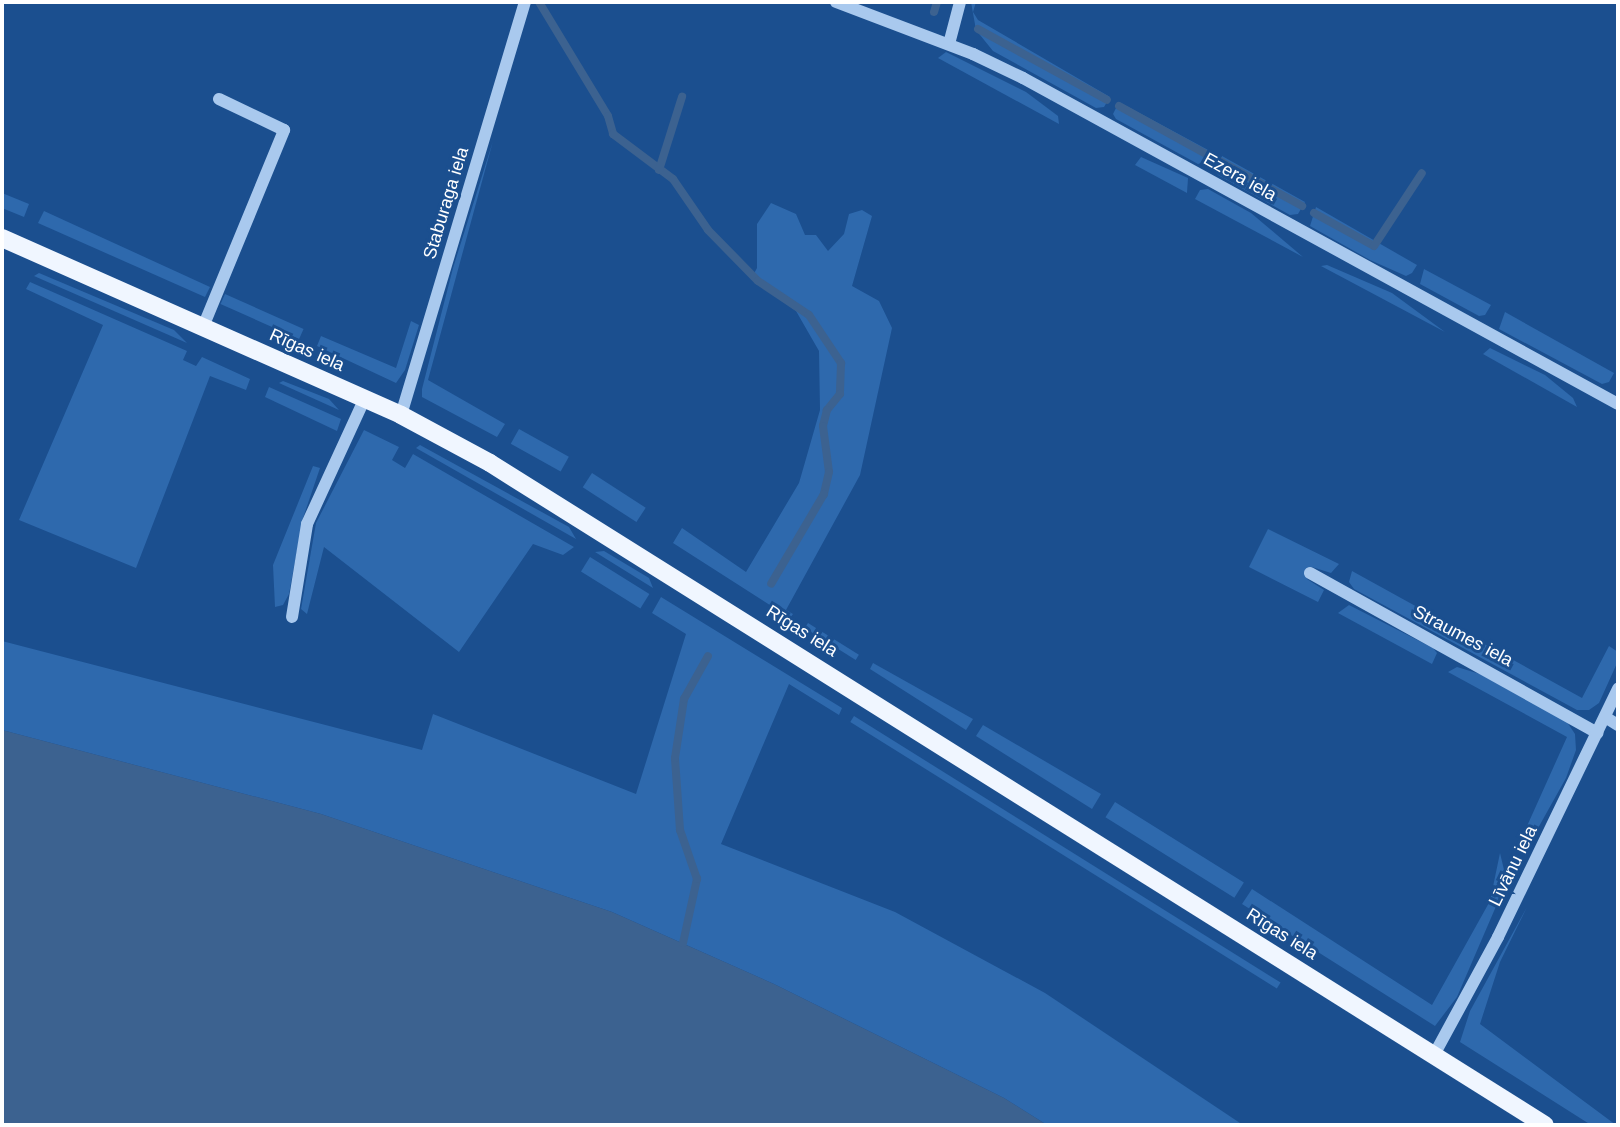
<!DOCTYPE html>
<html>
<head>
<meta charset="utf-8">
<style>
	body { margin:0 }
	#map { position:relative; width:1620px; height:1127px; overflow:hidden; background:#1b4f8f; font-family:Helvetica,sans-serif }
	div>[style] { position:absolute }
	.green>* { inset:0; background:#2e69ad; transform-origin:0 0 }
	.water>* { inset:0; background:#3c6290 }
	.stream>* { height:8px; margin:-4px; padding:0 4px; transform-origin:4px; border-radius:4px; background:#3c6290 }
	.minor>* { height:12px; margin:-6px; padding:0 6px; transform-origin:6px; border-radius:6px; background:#a9c9ee }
	.major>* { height:18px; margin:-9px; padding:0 9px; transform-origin:9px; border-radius:9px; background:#f0f6ff }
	span { translate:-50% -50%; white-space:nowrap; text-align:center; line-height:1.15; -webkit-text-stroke:6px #1b4f8f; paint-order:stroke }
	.street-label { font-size:18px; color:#fff }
	.frame { position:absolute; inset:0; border:4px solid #fff; pointer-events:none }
</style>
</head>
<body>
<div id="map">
	<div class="green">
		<div style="clip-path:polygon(971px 2px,976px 2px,973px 12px,978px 20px,1110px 97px,1104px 107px,1096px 108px,993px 51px,976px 30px)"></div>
		<div style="clip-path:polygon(946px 52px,1026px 92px,1058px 116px,1059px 124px,938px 58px)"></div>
		<div style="clip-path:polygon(1119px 102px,1210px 151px,1204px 162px,1198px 164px,1116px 119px,1113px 114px)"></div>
		<div style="clip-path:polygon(493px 141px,428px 380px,505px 424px,497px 437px,422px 397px,422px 389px,453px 268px)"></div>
		<div style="clip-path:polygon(1222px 156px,1305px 202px,1298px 214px,1290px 215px,1218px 175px,1215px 170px)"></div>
		<div style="clip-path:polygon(1141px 157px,1188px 178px,1187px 193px,1135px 165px)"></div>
		<div style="clip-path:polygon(1208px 189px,1251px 213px,1303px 257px,1195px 199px,1200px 190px)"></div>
		<div style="clip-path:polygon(2px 193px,29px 204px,24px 217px,2px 208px)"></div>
		<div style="clip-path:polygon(771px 203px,796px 214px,805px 235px,816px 235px,828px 251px,844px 234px,849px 214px,862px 210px,872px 216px,852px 286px,879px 301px,892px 328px,860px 475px,786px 610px,793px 614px,790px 618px,673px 543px,682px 528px,746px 572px,799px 483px,820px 410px,819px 351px,796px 311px,751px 279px,757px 268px,757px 224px)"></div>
		<div style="clip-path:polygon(1316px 207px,1417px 265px,1412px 273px,1406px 276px,1370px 260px,1310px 226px)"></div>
		<div style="clip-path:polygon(44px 211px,210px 287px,205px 297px,38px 223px)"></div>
		<div style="clip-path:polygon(1327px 265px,1392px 293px,1445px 332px,1321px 266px)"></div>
		<div style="clip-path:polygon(1424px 269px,1491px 305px,1485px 315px,1479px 316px,1420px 284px)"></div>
		<div style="clip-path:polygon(39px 273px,174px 330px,187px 343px,34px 276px)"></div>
		<div style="clip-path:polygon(30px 282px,187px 351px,183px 360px,196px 366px,202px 357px,250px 379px,246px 390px,210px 376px,136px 568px,19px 520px,103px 325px,26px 289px)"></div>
		<div style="left:225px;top:294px;width:86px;height:11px;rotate:24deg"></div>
		<div style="clip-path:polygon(1505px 312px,1614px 373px,1609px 382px,1602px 384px,1499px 329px)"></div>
		<div style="clip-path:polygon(411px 321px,419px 325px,405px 370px,396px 383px,317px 346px,321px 336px,396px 368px)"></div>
		<div style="clip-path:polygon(1490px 348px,1545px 375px,1573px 398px,1577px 407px,1483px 354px)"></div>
		<div style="clip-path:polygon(283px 381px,329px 399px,339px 410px,279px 383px)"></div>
		<div style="clip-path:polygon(269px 387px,341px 419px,337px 431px,265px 397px)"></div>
		<div style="left:519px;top:429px;width:57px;height:17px;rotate:29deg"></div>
		<div style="clip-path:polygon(364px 430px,399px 447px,392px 460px,405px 468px,413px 454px,574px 547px,563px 555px,533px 544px,459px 652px,324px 547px,307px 614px,301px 609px,316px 523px)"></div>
		<div style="clip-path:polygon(420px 445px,569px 527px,576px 539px,416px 448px)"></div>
		<div style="clip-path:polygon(313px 466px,320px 468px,303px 518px,289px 594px,283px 605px,275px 607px,273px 565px)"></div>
		<div style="left:592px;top:473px;width:64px;height:17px;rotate:33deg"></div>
		<div style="clip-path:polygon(1268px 529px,1339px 564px,1331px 573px,1312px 567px,1307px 579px,1324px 590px,1318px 602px,1249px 567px)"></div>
		<div style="clip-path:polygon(604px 551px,649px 578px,653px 588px,595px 552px)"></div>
		<div style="left:590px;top:557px;width:70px;height:17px;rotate:32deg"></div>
		<div style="clip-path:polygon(1352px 571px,1582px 698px,1609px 646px,1618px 652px,1618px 661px,1599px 703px,1589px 710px,1577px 710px,1354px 589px,1349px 582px)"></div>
		<div style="clip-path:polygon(661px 597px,842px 708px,839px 715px,789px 684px,721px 844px,895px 912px,1045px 993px,1243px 1125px,1047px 1125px,1004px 1098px,774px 984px,612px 912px,321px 814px,2px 730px,2px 641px,422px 750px,433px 714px,636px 794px,686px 634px,652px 613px)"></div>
		<div style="clip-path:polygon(1349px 605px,1433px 648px,1437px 653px,1432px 664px,1338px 613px)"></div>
		<div style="left:808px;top:623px;width:60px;height:6px;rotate:32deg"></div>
		<div style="clip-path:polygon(873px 663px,973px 719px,966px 730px,870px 669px)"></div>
		<div style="clip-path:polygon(1457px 667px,1480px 674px,1567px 722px,1575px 734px,1576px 750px,1566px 778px,1523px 855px,1513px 847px,1519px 844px,1567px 737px,1448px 672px)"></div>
		<div style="left:854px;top:716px;width:503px;height:7px;rotate:32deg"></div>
		<div style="clip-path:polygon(983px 725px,1101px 794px,1092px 809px,976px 736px)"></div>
		<div style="left:1115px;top:802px;width:152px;height:18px;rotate:32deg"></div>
		<div style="clip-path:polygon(1500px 853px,1505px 874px,1497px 904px,1457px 997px,1435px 1026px,1242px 904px,1252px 889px,1432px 1005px,1490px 901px)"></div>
		<div style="clip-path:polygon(1527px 907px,1500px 962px,1480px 1024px,1616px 1125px,1591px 1125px,1460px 1042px,1470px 1011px)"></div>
	</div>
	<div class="water">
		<div style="clip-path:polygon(2px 730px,321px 814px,612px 912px,774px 984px,1004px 1098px,1047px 1125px,2px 1125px)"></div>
	</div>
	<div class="stream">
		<div style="left:539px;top:2px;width:133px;rotate:58.8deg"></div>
		<div style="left:608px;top:116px;width:19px;rotate:74deg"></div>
		<div style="left:613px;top:134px;width:75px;rotate:36.9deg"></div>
		<div style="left:673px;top:179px;width:62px;rotate:55.5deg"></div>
		<div style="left:708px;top:230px;width:71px;rotate:45.6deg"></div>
		<div style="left:758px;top:281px;width:61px;rotate:33.7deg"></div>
		<div style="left:809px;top:315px;width:58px;rotate:56.3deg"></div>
		<div style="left:841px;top:363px;width:31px;rotate:92deg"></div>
		<div style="left:840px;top:394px;width:21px;rotate:129deg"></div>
		<div style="left:827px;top:410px;width:16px;rotate:104deg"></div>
		<div style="left:823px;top:426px;width:46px;rotate:82.6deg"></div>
		<div style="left:829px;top:472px;width:23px;rotate:103deg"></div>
		<div style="left:824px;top:494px;width:104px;rotate:120.5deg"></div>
		<div style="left:934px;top:12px;width:10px;rotate:-73deg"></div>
		<div style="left:978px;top:29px;width:147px;rotate:28.8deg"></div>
		<div style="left:1119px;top:106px;width:102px;rotate:28.8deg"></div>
		<div style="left:1218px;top:160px;width:96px;rotate:28.7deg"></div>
		<div style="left:659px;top:170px;width:77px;rotate:-72.5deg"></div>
		<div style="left:1314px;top:213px;width:68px;rotate:28.8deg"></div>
		<div style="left:1374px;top:246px;width:87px;rotate:-56.7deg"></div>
		<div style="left:683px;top:943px;width:66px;rotate:-77.7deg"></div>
		<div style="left:697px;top:879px;width:52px;rotate:-109.1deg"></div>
		<div style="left:680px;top:830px;width:72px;rotate:-94deg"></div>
		<div style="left:675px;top:758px;width:60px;rotate:-81.3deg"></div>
		<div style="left:684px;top:699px;width:49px;rotate:-60.8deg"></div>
	</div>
	<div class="minor">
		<div style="left:836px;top:2px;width:147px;rotate:20.8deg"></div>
		<div style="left:973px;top:54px;width:55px;rotate:25.6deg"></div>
		<div style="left:1023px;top:78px;width:678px;rotate:28.72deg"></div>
		<div style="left:949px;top:44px;width:43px;rotate:-75.3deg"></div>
		<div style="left:203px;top:327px;width:213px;rotate:-67.6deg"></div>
		<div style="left:284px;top:130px;width:72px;rotate:-154.5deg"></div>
		<div style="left:401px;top:415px;width:431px;rotate:-73.3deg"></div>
		<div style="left:1310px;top:573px;width:329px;rotate:29.1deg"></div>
		<div style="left:292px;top:617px;width:94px;rotate:-80.8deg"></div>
		<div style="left:307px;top:524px;width:139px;rotate:-65.3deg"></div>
		<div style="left:1605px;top:717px;width:15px;rotate:32deg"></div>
		<div style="left:1434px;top:1055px;width:134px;rotate:-61.5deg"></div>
		<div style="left:1498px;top:937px;width:276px;rotate:-64.2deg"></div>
	</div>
	<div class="major">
		<div style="left:2px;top:238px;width:436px;rotate:23.9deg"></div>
		<div style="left:401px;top:415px;width:101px;rotate:28.3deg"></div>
		<div style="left:490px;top:463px;width:1245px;rotate:32.11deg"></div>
	</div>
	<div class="street-label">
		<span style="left:1240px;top:177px;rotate:29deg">Ezera iela</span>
		<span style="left:446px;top:203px;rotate:-73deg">Staburaga iela</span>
		<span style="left:307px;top:350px;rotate:24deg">Rīgas iela</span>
		<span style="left:802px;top:631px;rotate:32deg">Rīgas iela</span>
		<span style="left:1463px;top:636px;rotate:28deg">Straumes iela</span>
		<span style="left:1513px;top:866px;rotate:-64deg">Līvānu iela</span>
		<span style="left:1282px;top:934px;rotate:32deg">Rīgas iela</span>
	</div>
	<div class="frame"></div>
</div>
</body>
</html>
